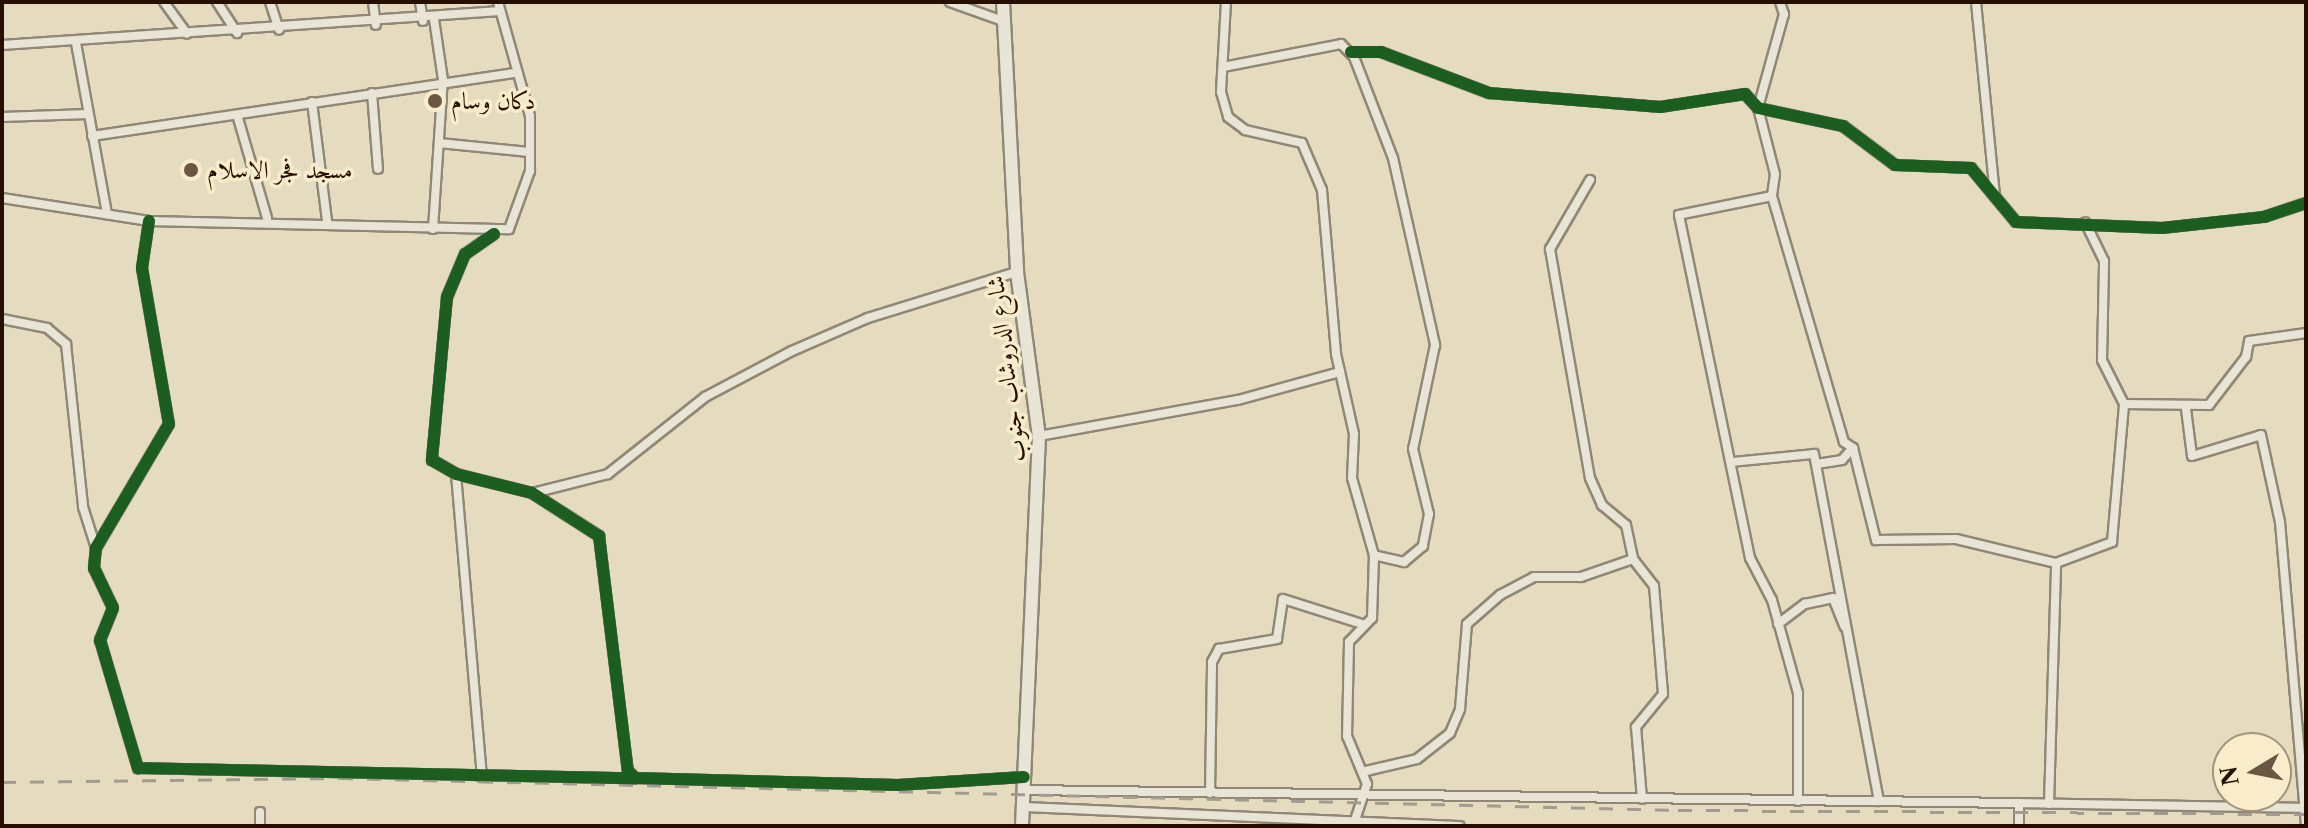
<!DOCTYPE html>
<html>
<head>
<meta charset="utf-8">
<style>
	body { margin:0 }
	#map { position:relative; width:2308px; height:828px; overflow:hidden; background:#e5dbbf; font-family:"Libre Caslon Text",Amiri,serif }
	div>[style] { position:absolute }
	.roads { filter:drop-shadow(2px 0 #908776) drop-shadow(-2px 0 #908776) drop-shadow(0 2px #908776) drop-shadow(0 -2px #908776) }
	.street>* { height:8px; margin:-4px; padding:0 4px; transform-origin:4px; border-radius:4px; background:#e8e4d6 }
	.secondary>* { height:12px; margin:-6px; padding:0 6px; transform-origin:6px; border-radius:6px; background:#e8e4d6 }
	.rail>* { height:3px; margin-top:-1.5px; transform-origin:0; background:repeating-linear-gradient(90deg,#a29c90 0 14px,transparent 0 28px) }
	.cycleway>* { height:12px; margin:-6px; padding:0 6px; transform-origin:6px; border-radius:6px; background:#1b5e20 }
	.dots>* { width:22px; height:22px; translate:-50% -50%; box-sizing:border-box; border:4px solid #f8eccb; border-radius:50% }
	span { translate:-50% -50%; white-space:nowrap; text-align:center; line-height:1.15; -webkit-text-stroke:7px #f8eccb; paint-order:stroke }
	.poi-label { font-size:24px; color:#270f00 }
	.left { translate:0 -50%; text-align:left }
	.street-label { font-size:24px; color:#270f00 }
	.frame { position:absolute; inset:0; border:4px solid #270f00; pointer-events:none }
	.north { position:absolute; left:2212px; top:732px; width:80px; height:80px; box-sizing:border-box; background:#f8eccb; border:2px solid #a4947a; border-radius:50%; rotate:260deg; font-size:22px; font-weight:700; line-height:32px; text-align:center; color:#270f00 }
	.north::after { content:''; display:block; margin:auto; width:28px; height:36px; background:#6a5643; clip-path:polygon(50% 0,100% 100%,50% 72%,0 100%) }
</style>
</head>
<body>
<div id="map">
	<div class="roads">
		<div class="street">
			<div style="left:164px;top:2px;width:39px;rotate:54deg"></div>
			<div style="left:217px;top:2px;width:37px;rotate:57deg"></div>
			<div style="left:270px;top:2px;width:29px;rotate:72deg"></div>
			<div style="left:373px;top:2px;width:23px;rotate:83deg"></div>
			<div style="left:420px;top:2px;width:19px;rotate:81deg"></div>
			<div style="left:950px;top:2px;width:56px;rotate:19.7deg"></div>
			<div style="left:1226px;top:2px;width:90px;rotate:93.2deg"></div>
			<div style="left:1221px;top:92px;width:26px;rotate:74deg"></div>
			<div style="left:1228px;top:117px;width:21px;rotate:37deg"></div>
			<div style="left:1245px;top:130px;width:58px;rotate:12.8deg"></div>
			<div style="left:1302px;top:143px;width:51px;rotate:66.9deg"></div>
			<div style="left:1322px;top:190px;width:165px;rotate:85.1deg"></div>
			<div style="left:1336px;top:354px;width:82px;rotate:77.3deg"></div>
			<div style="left:1354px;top:434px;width:44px;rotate:92.6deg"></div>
			<div style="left:1352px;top:478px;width:80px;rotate:74.1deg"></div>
			<div style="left:1374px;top:555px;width:63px;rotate:91.8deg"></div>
			<div style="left:1372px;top:618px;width:33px;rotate:134deg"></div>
			<div style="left:1349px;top:642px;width:94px;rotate:91.2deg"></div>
			<div style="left:1347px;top:736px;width:52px;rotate:67.4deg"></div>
			<div style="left:1367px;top:784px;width:44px;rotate:108.4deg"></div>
			<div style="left:1780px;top:2px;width:13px;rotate:72deg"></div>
			<div style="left:1784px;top:14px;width:98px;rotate:105.5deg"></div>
			<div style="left:1758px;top:108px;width:68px;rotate:75.6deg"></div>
			<div style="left:1775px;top:174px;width:22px;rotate:98deg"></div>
			<div style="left:1772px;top:196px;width:256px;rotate:73.7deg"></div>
			<div style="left:1844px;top:442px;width:11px;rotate:34deg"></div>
			<div style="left:1853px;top:448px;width:16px;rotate:133deg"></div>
			<div style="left:1842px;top:460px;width:24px;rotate:171deg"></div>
			<div style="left:1976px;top:2px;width:195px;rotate:84.4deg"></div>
			<div style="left:76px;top:43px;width:174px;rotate:79.7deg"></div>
			<div style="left:2px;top:45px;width:499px;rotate:-3.9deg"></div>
			<div style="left:1351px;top:52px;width:30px"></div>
			<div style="left:1381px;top:52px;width:116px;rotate:20.8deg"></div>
			<div style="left:1489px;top:93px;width:172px;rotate:4.7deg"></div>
			<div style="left:1660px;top:107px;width:86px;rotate:-8.7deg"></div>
			<div style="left:1745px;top:94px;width:19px;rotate:47deg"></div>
			<div style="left:1758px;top:108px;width:87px;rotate:12deg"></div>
			<div style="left:1843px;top:126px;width:65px;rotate:36.9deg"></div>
			<div style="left:1895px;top:165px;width:76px;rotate:2.3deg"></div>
			<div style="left:1971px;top:168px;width:70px;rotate:50.2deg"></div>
			<div style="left:2016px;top:222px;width:146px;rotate:2.4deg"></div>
			<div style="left:2162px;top:228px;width:103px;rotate:-6.2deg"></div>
			<div style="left:2264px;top:217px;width:44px;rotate:-18.4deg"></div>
			<div style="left:1223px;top:67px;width:120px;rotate:-11deg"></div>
			<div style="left:1341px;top:44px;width:18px;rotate:45deg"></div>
			<div style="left:1354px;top:57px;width:108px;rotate:68.9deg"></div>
			<div style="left:1393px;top:158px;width:192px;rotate:77.3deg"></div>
			<div style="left:1435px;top:345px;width:106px;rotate:101.9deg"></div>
			<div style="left:1413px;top:449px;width:67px;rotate:76.2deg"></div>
			<div style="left:1429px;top:514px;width:33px;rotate:101deg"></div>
			<div style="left:1423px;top:546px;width:25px;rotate:140deg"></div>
			<div style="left:1404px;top:562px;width:31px;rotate:-167deg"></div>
			<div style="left:372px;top:93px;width:76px;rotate:85.5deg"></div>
			<div style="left:312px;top:102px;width:120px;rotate:82.8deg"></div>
			<div style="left:2px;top:117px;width:86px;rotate:-2deg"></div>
			<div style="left:238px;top:118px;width:104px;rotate:73.8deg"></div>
			<div style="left:92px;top:136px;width:425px;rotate:-8.5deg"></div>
			<div style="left:439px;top:143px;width:90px;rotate:5.7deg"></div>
			<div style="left:1590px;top:180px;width:80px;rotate:120.1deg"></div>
			<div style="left:1550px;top:249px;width:232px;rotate:80.1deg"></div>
			<div style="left:1590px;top:478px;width:30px;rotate:66deg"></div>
			<div style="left:1602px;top:505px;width:31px;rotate:40deg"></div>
			<div style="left:1626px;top:525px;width:35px;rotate:78deg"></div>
			<div style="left:1633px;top:559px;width:34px;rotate:52deg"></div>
			<div style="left:1654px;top:586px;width:108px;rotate:85.2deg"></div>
			<div style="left:1663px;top:694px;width:43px;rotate:129.3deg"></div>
			<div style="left:1636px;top:727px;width:72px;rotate:85.2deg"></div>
			<div style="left:1772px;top:196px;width:95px;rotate:168.5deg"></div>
			<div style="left:1679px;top:215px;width:350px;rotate:78.3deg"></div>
			<div style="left:1750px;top:558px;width:47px;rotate:62.4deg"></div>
			<div style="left:1772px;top:600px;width:97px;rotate:74.4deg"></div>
			<div style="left:1798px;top:693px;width:108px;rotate:90deg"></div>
			<div style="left:2px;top:198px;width:149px;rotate:8.9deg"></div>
			<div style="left:149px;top:221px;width:360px;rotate:1.3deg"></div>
			<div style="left:509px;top:229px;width:62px;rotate:-70.1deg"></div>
			<div style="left:530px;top:171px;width:55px;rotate:-90deg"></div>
			<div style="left:530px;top:116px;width:118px;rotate:-105.7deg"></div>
			<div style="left:149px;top:221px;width:48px;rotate:98.5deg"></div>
			<div style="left:142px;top:268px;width:158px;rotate:80.2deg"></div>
			<div style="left:169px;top:424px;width:144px;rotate:120.5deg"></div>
			<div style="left:96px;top:548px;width:20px;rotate:96deg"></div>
			<div style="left:94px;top:568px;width:44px;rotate:64.6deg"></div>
			<div style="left:113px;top:608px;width:35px;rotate:112deg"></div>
			<div style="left:100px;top:640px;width:134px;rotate:73.5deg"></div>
			<div style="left:138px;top:768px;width:497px;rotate:1.2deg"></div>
			<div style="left:433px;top:229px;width:149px;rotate:-86.2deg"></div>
			<div style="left:443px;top:80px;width:62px;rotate:-98.4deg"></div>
			<div style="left:494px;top:234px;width:35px;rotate:145deg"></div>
			<div style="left:465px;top:254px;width:47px;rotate:112.7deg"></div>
			<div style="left:447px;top:297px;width:164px;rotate:95.3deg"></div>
			<div style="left:432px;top:460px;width:28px;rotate:30deg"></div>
			<div style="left:456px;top:474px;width:78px;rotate:14deg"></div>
			<div style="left:532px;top:493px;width:80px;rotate:32.7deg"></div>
			<div style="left:599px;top:536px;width:237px;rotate:83deg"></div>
			<div style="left:628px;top:771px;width:10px;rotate:45deg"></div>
			<div style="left:635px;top:778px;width:263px;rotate:1.5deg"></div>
			<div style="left:898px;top:785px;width:126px;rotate:-3.6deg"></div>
			<div style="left:2px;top:319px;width:46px;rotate:11.3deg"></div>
			<div style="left:47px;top:328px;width:25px;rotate:40deg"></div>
			<div style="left:66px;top:344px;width:164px;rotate:84deg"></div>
			<div style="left:83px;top:507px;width:43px;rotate:72.4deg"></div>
			<div style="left:2124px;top:404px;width:85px;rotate:0.7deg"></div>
			<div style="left:2209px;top:405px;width:61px;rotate:-52.4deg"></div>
			<div style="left:2246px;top:357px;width:16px;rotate:-79deg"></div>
			<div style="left:2249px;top:341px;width:58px;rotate:-8deg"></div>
			<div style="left:2186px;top:409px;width:47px;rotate:82.7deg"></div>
			<div style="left:2192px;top:456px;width:72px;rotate:-16.9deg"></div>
			<div style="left:2261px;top:435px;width:89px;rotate:77.7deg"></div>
			<div style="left:2280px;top:522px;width:305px;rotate:85.1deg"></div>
			<div style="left:1039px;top:436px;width:202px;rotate:-10.3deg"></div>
			<div style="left:1238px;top:400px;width:106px;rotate:-15.4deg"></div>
			<div style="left:1853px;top:448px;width:95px;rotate:76deg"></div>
			<div style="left:1876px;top:540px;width:80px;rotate:-0.7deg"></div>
			<div style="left:1956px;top:539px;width:103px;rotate:13.5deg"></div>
			<div style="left:2056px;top:563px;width:60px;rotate:-20.6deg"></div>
			<div style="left:2112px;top:542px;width:139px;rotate:-85deg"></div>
			<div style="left:2124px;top:404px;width:49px;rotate:-116.6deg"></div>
			<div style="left:2102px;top:360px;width:99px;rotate:-88.8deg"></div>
			<div style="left:2104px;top:261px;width:43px;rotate:-116deg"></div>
			<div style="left:1732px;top:462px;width:82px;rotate:-5.6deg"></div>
			<div style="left:1814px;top:454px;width:353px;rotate:79.4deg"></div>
			<div style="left:456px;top:474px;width:304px;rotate:85.1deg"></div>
			<div style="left:533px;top:493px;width:77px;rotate:-14.2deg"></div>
			<div style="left:608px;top:474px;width:124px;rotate:-38.4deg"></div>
			<div style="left:705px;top:397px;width:98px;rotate:-27.9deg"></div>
			<div style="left:792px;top:351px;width:83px;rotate:-23.5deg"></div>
			<div style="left:868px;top:318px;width:156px;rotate:-17.2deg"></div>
			<div style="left:1778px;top:624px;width:34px;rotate:-37deg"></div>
			<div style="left:1805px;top:604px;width:29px;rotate:-12deg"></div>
			<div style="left:1833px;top:598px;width:31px;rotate:68deg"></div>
			<div style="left:1366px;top:771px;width:52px;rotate:-13.2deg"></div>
			<div style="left:1417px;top:759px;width:42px;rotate:-38.2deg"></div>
			<div style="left:1450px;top:733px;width:26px;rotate:-67deg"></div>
			<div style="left:1460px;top:709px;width:85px;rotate:-85.3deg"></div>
			<div style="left:1467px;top:624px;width:44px;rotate:-41.3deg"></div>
			<div style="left:1500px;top:595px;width:38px;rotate:-28deg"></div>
			<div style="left:1534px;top:577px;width:47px"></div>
			<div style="left:1581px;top:577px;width:55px;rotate:-19.1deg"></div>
			<div style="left:1023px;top:790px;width:996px;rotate:0.75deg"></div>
			<div style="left:1210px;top:793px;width:131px;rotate:-89.1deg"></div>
			<div style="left:1212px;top:662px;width:15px;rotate:-62deg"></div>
			<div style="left:1219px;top:649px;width:59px;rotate:-9.8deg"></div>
			<div style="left:1277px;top:639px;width:40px;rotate:-81.5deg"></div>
			<div style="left:1283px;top:599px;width:83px;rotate:17.6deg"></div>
			<div style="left:2049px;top:804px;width:241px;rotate:-88.3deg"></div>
			<div style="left:1023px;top:807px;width:437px;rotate:2.5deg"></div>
			<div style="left:260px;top:812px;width:14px;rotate:90deg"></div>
			<div style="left:2019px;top:826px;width:23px;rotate:-90deg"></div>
			<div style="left:2019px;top:803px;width:287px;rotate:1deg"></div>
		</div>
		<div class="secondary">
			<div style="left:1003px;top:2px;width:270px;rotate:87deg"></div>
			<div style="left:1017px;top:272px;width:165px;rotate:82.4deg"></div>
			<div style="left:1039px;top:436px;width:390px;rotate:92.5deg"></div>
		</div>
	</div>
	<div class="rail">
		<div style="left:2px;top:782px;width:337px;rotate:-0.7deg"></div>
		<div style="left:339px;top:778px;width:1339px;rotate:1.37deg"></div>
		<div style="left:1678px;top:810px;width:628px;rotate:0.36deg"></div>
	</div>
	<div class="cycleway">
		<div style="left:1351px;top:52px;width:30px"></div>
		<div style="left:1381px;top:52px;width:116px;rotate:20.8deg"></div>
		<div style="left:1489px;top:93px;width:172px;rotate:4.7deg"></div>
		<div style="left:1660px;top:107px;width:86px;rotate:-8.7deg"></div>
		<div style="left:1745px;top:94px;width:19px;rotate:47deg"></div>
		<div style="left:1758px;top:108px;width:87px;rotate:12deg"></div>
		<div style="left:1843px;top:126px;width:65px;rotate:36.9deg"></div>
		<div style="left:1895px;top:165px;width:76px;rotate:2.3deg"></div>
		<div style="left:1971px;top:168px;width:70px;rotate:50.2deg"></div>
		<div style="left:2016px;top:222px;width:146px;rotate:2.4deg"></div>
		<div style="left:2162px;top:228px;width:103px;rotate:-6.2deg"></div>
		<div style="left:2264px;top:217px;width:44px;rotate:-18.4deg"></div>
		<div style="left:149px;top:221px;width:48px;rotate:98.5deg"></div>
		<div style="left:142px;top:268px;width:158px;rotate:80.2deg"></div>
		<div style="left:169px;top:424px;width:144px;rotate:120.5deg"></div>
		<div style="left:96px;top:548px;width:20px;rotate:96deg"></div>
		<div style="left:94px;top:568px;width:44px;rotate:64.6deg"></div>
		<div style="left:113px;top:608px;width:35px;rotate:112deg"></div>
		<div style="left:100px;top:640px;width:134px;rotate:73.5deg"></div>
		<div style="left:138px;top:768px;width:497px;rotate:1.2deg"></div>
		<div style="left:494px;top:234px;width:35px;rotate:145deg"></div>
		<div style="left:465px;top:254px;width:47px;rotate:112.7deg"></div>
		<div style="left:447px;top:297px;width:164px;rotate:95.3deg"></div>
		<div style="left:432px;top:460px;width:28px;rotate:30deg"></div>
		<div style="left:456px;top:474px;width:78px;rotate:14deg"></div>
		<div style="left:532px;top:493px;width:80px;rotate:32.7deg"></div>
		<div style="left:599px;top:536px;width:237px;rotate:83deg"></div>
		<div style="left:628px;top:771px;width:10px;rotate:45deg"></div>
		<div style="left:635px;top:778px;width:263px;rotate:1.5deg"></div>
		<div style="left:898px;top:785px;width:126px;rotate:-3.6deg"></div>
	</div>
	<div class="dots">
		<div style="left:435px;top:101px;background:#6a5643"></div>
		<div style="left:191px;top:170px;background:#6a5643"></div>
	</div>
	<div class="poi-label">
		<span class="left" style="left:451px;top:101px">دكان وسام</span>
		<span class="left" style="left:207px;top:170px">مسجد فجر الاسلام</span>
	</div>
	<div class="street-label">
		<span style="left:1006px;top:369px;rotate:-97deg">شارع الدروشاب جنوب</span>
	</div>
	<div class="frame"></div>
	<div class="north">N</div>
</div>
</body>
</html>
